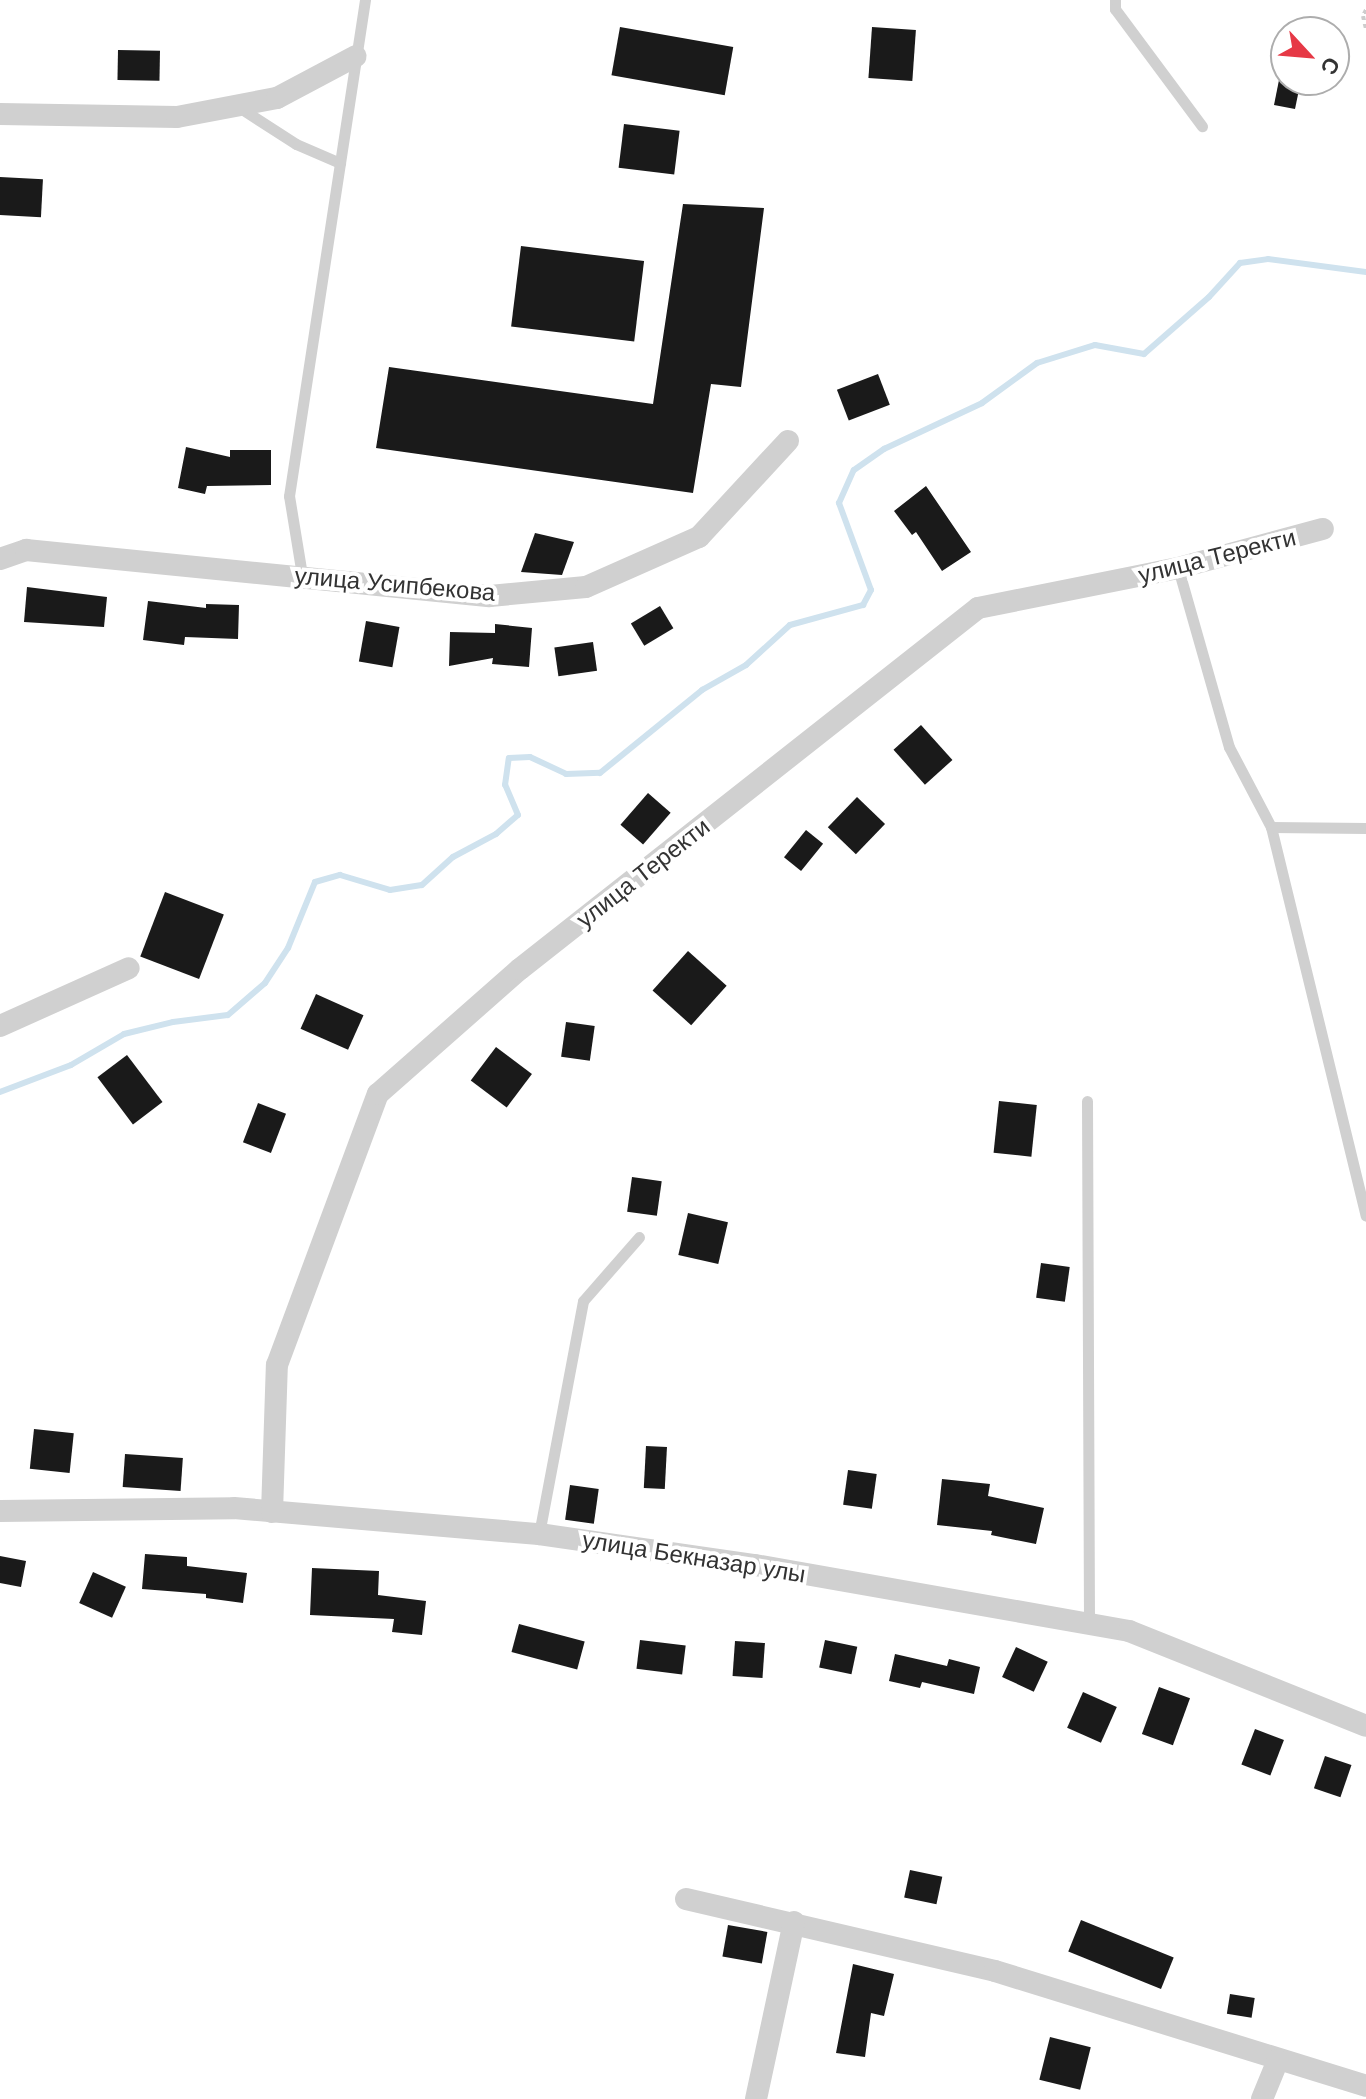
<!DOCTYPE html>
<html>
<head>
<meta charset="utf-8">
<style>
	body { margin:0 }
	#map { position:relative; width:1366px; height:2099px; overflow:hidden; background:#fff; font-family:Helvetica,sans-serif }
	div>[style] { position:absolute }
	.stream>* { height:6px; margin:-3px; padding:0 3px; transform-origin:3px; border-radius:3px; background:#cfe2ee }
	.building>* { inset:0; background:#1a1a1a; transform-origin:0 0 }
	.path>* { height:4px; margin-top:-2px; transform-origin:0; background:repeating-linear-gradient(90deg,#cdcdcd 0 4px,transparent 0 8px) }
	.service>* { height:11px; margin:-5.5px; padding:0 5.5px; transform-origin:5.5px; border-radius:5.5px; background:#d0d0d0 }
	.minor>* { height:22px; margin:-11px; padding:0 11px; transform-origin:11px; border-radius:11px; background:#d0d0d0 }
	span { translate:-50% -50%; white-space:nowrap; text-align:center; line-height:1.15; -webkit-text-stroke:8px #fff; paint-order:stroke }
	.street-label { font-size:24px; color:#333 }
	.north { position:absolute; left:1270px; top:16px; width:80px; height:80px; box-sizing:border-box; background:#fff; border:2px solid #adadad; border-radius:50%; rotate:116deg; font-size:22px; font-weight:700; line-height:32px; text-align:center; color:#333 }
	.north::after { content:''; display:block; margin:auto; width:28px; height:36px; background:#e63946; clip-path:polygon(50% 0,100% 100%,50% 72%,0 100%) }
</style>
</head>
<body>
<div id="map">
	<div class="stream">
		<div style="left:0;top:1092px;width:76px;rotate:-20.8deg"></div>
		<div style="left:71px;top:1065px;width:61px;rotate:-30.3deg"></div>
		<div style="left:124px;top:1034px;width:50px;rotate:-13.8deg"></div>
		<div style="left:173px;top:1022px;width:55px;rotate:-7.3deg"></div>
		<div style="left:228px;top:1015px;width:49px;rotate:-40.9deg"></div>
		<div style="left:265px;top:983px;width:42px;rotate:-56.7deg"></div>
		<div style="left:288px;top:948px;width:71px;rotate:-67.8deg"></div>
		<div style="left:315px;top:882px;width:26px;rotate:-16deg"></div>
		<div style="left:340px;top:875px;width:52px;rotate:16.7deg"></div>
		<div style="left:390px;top:890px;width:32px;rotate:-9deg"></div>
		<div style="left:422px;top:885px;width:42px;rotate:-42.1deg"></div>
		<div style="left:453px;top:857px;width:49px;rotate:-28.1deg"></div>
		<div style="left:496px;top:834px;width:29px;rotate:-41deg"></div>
		<div style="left:518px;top:815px;width:33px;rotate:-113deg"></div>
		<div style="left:505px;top:785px;width:27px;rotate:-82deg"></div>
		<div style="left:509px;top:758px;width:21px;rotate:-3deg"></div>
		<div style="left:530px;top:757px;width:40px;rotate:25deg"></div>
		<div style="left:566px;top:774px;width:34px;rotate:-2deg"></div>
		<div style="left:600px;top:773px;width:132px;rotate:-39.1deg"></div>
		<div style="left:702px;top:690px;width:51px;rotate:-29.6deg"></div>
		<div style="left:746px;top:665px;width:59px;rotate:-42.3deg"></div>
		<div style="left:790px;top:625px;width:76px;rotate:-15.3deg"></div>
		<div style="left:863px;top:605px;width:17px;rotate:-62deg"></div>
		<div style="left:871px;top:590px;width:93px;rotate:-110.2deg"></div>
		<div style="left:839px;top:503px;width:36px;rotate:-66deg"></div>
		<div style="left:854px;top:470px;width:37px;rotate:-35deg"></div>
		<div style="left:884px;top:449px;width:108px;rotate:-25.1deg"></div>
		<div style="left:982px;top:403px;width:68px;rotate:-36deg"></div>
		<div style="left:1037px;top:363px;width:61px;rotate:-17.2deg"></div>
		<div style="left:1095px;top:345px;width:50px;rotate:10.4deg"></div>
		<div style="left:1144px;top:354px;width:86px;rotate:-41.2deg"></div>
		<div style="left:1209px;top:297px;width:46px;rotate:-47.6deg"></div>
		<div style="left:1240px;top:263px;width:28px;rotate:-8deg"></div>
		<div style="left:1268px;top:259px;width:99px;rotate:7.6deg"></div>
	</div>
	<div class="building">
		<div style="left:620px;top:27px;width:115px;height:49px;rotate:10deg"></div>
		<div style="left:872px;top:27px;width:44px;height:51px;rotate:4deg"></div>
		<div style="left:118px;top:50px;width:42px;height:30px;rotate:1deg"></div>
		<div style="clip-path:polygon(1279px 80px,1301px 80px,1295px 109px,1274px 105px)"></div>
		<div style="left:624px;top:124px;width:56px;height:44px;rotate:7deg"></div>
		<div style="left:0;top:177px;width:43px;height:38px;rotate:3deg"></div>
		<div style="clip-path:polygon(683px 204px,764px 208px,741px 387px,711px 384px,693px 493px,376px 448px,389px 367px,653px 404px)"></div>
		<div style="left:521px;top:246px;width:124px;height:81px;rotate:7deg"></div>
		<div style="left:878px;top:374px;width:33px;height:44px;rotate:69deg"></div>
		<div style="clip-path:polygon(186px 447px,230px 457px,230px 450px,271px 450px,271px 485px,207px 486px,205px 494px,178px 488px)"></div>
		<div style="clip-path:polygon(926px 486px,971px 552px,942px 571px,916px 532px,912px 535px,894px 511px)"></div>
		<div style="clip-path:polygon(535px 533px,574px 542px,562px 575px,521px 572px)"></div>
		<div style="clip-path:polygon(27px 587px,107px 597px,104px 627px,24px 622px)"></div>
		<div style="clip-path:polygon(148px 601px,206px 608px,206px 604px,239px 605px,238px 639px,185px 637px,184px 645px,143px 640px)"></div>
		<div style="left:660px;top:606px;width:26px;height:34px;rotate:59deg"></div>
		<div style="left:366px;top:621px;width:34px;height:41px;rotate:10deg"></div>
		<div style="clip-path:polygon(495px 624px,532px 628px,529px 667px,492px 664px,493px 658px,449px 666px,450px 632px,495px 633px)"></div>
		<div style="left:593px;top:642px;width:29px;height:39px;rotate:82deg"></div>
		<div style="left:921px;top:725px;width:47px;height:37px;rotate:48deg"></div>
		<div style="left:648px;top:793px;width:30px;height:42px;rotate:41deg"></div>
		<div style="left:857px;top:797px;width:39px;height:42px;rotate:44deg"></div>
		<div style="left:806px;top:830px;width:22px;height:35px;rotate:39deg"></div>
		<div style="left:165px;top:892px;width:63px;height:69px;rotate:21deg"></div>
		<div style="left:688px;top:951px;width:52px;height:53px;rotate:42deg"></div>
		<div style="left:316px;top:994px;width:52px;height:38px;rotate:24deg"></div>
		<div style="left:566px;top:1022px;width:29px;height:35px;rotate:8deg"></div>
		<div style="left:496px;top:1047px;width:45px;height:42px;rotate:37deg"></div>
		<div style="left:127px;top:1055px;width:59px;height:37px;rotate:53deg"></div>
		<div style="left:999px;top:1101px;width:38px;height:52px;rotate:6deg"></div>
		<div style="left:258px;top:1103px;width:30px;height:42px;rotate:21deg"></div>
		<div style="left:632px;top:1177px;width:30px;height:35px;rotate:8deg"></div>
		<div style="left:688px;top:1213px;width:41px;height:43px;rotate:13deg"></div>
		<div style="left:1041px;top:1263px;width:29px;height:35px;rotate:8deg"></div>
		<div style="left:34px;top:1429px;width:40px;height:40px;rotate:6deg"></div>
		<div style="left:646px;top:1446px;width:21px;height:42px;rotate:3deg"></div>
		<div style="left:125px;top:1454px;width:58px;height:33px;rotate:4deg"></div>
		<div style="left:848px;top:1470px;width:29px;height:35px;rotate:8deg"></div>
		<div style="clip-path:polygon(942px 1479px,990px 1484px,988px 1496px,1044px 1508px,1036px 1544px,991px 1535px,992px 1531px,937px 1525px)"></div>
		<div style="left:570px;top:1485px;width:29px;height:35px;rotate:8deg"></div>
		<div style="clip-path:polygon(145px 1554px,187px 1557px,187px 1566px,247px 1573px,243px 1603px,206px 1598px,206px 1594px,142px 1589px)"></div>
		<div style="clip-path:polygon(0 1556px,26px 1561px,21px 1587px,0 1583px)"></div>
		<div style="clip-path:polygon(312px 1568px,379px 1571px,378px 1595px,426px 1601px,422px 1635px,392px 1632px,394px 1619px,310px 1615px)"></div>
		<div style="left:93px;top:1572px;width:36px;height:34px;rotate:24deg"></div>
		<div style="left:519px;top:1624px;width:68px;height:29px;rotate:15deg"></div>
		<div style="left:640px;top:1640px;width:46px;height:29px;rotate:7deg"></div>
		<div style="left:825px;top:1640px;width:33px;height:28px;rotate:12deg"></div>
		<div style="left:735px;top:1641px;width:30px;height:35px;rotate:4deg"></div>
		<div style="left:1016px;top:1647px;width:35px;height:33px;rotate:25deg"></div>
		<div style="clip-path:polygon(895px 1654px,947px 1666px,949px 1659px,980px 1667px,974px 1694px,922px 1682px,920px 1688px,889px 1681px)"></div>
		<div style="left:1159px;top:1687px;width:33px;height:50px;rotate:20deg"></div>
		<div style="left:1083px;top:1692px;width:37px;height:39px;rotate:24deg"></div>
		<div style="left:1255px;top:1729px;width:31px;height:38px;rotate:21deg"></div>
		<div style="left:1325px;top:1756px;width:28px;height:34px;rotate:19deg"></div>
		<div style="left:910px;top:1870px;width:33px;height:28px;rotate:12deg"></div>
		<div style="left:1081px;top:1920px;width:100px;height:34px;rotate:22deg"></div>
		<div style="left:728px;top:1925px;width:40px;height:32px;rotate:10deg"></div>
		<div style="clip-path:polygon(853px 1964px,894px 1974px,884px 2016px,871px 2013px,865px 2057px,836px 2053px)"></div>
		<div style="left:1230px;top:1994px;width:25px;height:20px;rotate:9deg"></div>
		<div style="left:1050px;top:2037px;width:42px;height:44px;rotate:14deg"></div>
	</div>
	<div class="path">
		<div style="left:1366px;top:10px;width:7px;rotate:117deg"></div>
		<div style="left:1363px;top:16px;width:13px;rotate:77deg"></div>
	</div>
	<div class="service">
		<div style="left:1115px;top:0;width:9px;rotate:90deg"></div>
		<div style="left:1115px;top:9px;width:146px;rotate:53.4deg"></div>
		<div style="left:237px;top:106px;width:70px;rotate:32.8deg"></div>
		<div style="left:296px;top:144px;width:48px;rotate:23.4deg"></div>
		<div style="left:1178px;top:568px;width:186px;rotate:74.1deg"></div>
		<div style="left:1229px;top:747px;width:90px;rotate:62.3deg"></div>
		<div style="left:1271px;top:827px;width:400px;rotate:76.3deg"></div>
		<div style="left:302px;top:575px;width:80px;rotate:-99.3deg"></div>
		<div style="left:289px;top:496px;width:502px;rotate:-81.29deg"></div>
		<div style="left:1271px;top:827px;width:95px;rotate:0.6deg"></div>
		<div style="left:1087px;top:1101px;width:521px;rotate:89.78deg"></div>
		<div style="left:539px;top:1534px;width:237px;rotate:-79.3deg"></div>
		<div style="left:583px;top:1301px;width:85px;rotate:-48.8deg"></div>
	</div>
	<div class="minor">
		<div style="left:0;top:114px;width:177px;rotate:1deg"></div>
		<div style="left:177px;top:117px;width:102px;rotate:-10.8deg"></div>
		<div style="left:277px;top:98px;width:89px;rotate:-28deg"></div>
		<div style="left:0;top:559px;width:28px;rotate:-19deg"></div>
		<div style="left:26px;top:550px;width:466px;rotate:5.7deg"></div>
		<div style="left:490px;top:596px;width:96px;rotate:-5.4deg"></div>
		<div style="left:586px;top:587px;width:124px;rotate:-23.9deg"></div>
		<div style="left:699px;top:537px;width:131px;rotate:-47.2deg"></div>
		<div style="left:0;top:1026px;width:141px;rotate:-24.2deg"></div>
		<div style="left:0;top:1511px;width:234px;rotate:-0.7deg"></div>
		<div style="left:234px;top:1508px;width:306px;rotate:4.9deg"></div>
		<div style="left:539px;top:1534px;width:218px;rotate:8.2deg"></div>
		<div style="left:755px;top:1565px;width:380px;rotate:10deg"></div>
		<div style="left:1129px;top:1631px;width:255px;rotate:21.8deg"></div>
		<div style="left:272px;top:1512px;width:147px;rotate:-88.1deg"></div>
		<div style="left:277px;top:1365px;width:289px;rotate:-69.6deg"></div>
		<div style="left:378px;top:1094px;width:189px;rotate:-41.4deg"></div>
		<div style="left:520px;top:969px;width:583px;rotate:-38.25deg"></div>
		<div style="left:978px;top:608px;width:204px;rotate:-11.3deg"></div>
		<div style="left:1178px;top:568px;width:150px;rotate:-15.1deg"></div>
		<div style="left:686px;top:1899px;width:317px;rotate:13.1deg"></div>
		<div style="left:995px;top:1971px;width:388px;rotate:17.2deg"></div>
		<div style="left:756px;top:2099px;width:181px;rotate:-77.9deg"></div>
		<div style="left:1262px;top:2099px;width:42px;rotate:-67.7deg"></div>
	</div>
	<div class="street-label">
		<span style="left:1217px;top:556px;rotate:-14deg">улица Теректи</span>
		<span style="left:395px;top:584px;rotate:5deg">улица Усипбекова</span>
		<span style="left:643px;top:873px;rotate:-38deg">улица Теректи</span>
		<span style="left:694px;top:1557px;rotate:9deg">улица Бекназар улы</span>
	</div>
	<div class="north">С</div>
</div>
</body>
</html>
